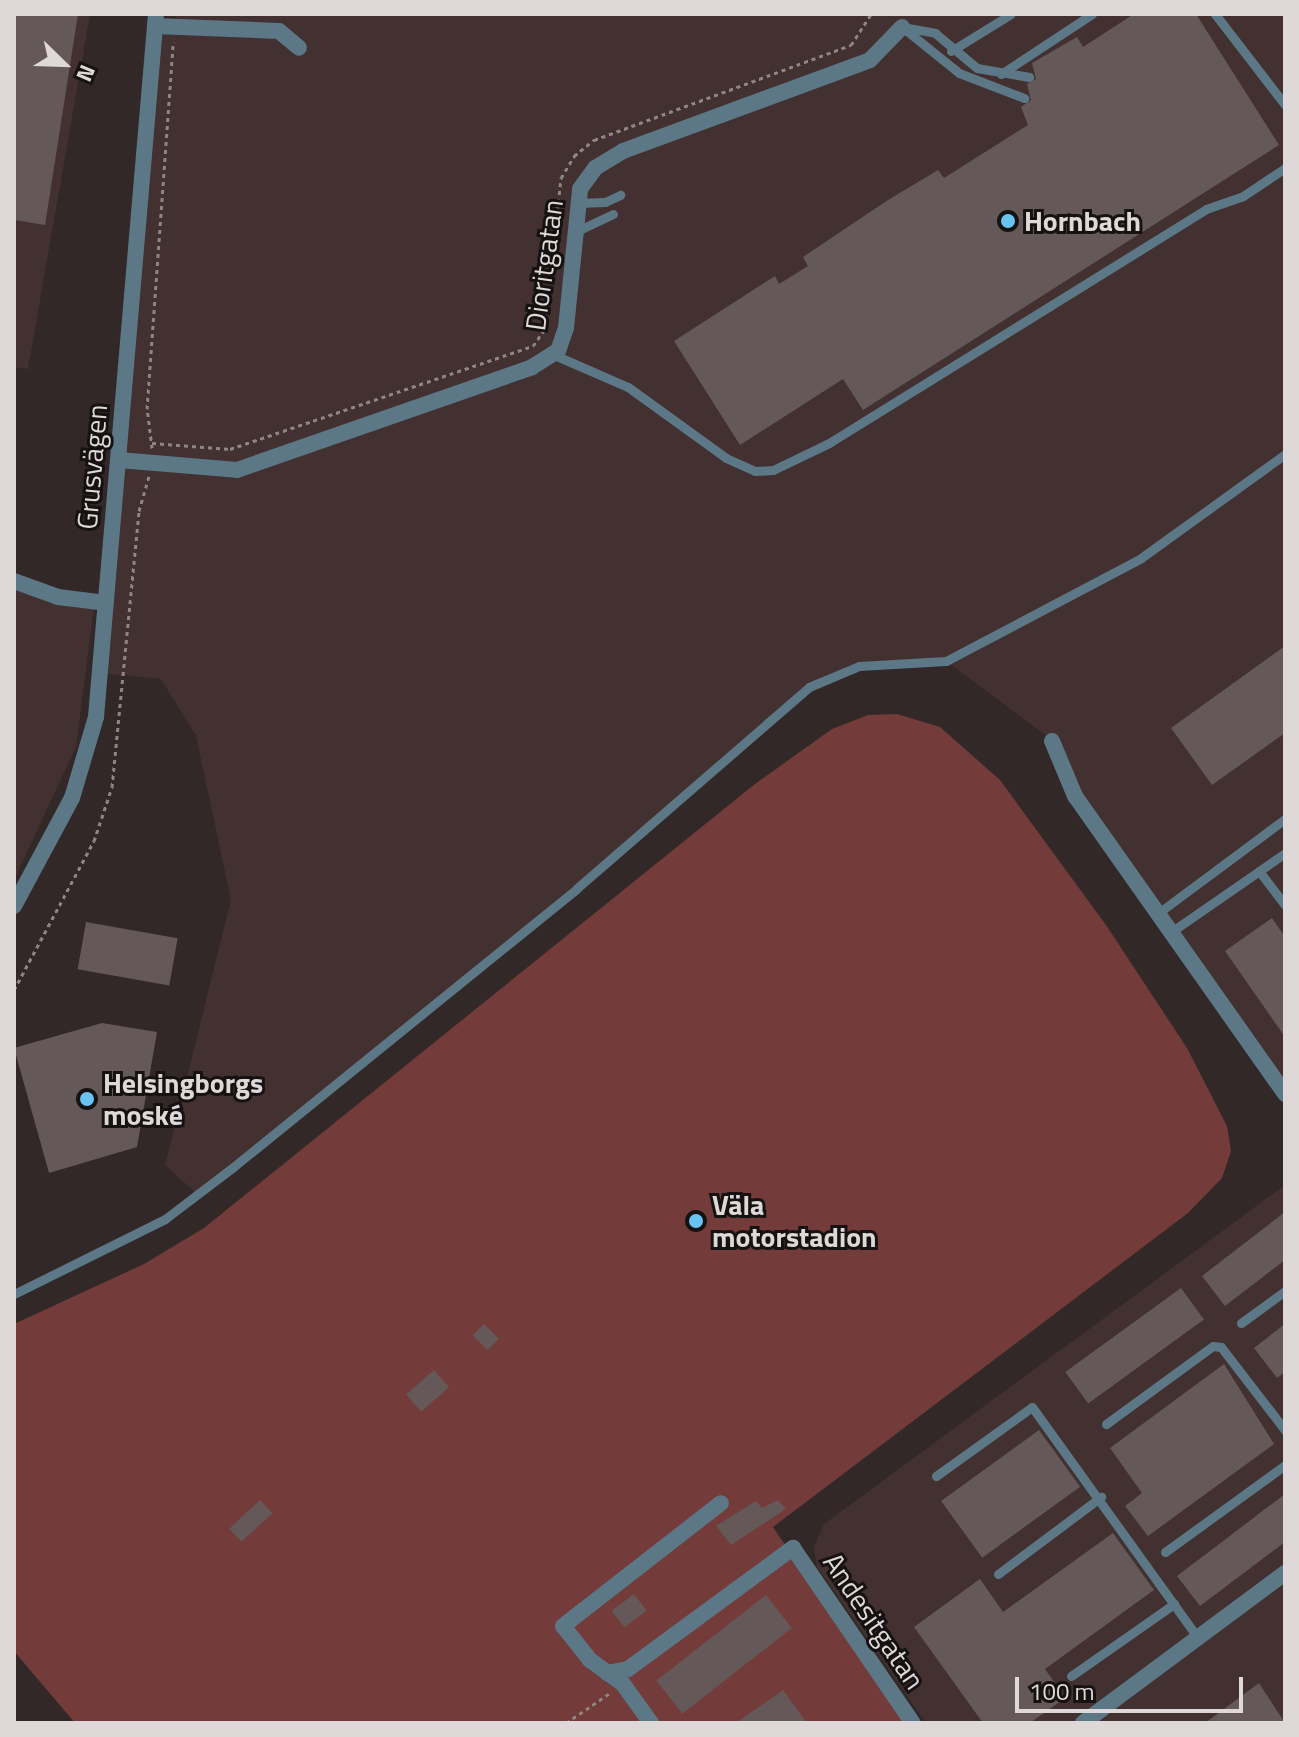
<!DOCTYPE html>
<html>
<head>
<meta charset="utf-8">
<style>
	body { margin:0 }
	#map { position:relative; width:1299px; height:1737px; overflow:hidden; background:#322827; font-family:"Titillium Web",sans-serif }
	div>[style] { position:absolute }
	.built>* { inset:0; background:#423130 }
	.green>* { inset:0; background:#733b3a }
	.building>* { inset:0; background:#645958; transform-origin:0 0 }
	.path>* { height:3px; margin-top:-1.5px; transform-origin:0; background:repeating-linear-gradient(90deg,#8e8585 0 4px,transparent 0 8px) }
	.lane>* { height:9px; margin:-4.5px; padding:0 4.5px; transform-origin:4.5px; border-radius:4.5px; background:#5c7887 }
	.street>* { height:16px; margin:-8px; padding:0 8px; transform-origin:8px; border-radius:8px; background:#5c7887 }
	.dots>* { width:22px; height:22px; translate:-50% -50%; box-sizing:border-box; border:4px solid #161212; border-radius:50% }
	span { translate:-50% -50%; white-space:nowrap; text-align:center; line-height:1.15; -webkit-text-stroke:6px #161212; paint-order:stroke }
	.poi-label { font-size:28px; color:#dfd8d8; font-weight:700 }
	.left { translate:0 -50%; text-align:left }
	.street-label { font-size:28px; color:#dfd8d8 }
	.frame { position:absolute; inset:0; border:16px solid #dfd8d8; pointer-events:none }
	.north { position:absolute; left:24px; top:24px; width:80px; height:80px; -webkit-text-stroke:6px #161212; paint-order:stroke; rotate:113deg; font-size:22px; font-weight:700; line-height:32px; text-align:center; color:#dfd8d8 }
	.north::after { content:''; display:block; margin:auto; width:28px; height:36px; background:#dfd8d8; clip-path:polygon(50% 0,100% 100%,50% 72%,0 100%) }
	.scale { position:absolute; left:1015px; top:1677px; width:228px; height:36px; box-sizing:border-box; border:4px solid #dfd8d8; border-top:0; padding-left:10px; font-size:24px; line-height:28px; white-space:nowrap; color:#dfd8d8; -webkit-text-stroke:6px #161212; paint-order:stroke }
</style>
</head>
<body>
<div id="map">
	<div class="built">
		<div style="clip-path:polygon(14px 14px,90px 14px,28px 369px,14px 367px)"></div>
		<div style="clip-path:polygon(176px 14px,1285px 14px,1285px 1094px,1075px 796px,1052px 740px,946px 661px,859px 666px,809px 687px,717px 769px,197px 1194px,165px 1165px,231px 900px,196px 736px,161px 679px,101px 673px,155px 26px,175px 24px)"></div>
		<div style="clip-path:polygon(14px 586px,94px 607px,76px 747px,14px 880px)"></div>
		<div style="clip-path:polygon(1285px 1185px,1285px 1723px,926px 1723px,817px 1567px,814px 1547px,824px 1524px)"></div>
	</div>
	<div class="green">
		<div style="clip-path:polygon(897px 714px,940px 727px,1000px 780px,1106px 925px,1187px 1048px,1227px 1126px,1231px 1151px,1222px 1178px,1188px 1213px,773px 1527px,905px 1723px,75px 1723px,14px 1651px,14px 1324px,144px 1264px,204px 1228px,755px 784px,832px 729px,868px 715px)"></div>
	</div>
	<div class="building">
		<div style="clip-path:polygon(14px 14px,78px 14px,45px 225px,14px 220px)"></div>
		<div style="clip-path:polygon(1134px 14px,1196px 14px,1279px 145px,863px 410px,843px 379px,740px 445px,674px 341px,775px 276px,779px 284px,808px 266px,803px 257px,888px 200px,938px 170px,944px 178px,1028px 125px,1021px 107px,1031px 100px,1027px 84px,1036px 79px,1032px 63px,1077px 37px,1083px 47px)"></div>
		<div style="clip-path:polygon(1285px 646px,1285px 733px,1212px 785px,1171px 728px)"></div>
		<div style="clip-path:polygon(1272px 918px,1285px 937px,1285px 1037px,1225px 951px)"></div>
		<div style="left:86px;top:922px;width:93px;height:48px;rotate:10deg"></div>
		<div style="clip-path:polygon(102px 1023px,157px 1032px,137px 1147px,49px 1173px,14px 1048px)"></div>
		<div style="clip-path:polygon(1285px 1212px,1285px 1260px,1225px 1306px,1202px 1276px)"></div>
		<div style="left:1181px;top:1288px;width:39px;height:143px;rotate:54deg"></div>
		<div style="left:484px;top:1324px;width:21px;height:16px;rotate:45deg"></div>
		<div style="clip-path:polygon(1285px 1324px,1285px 1372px,1277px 1378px,1254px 1348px)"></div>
		<div style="clip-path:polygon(1224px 1364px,1274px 1444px,1148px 1536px,1125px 1506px,1142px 1493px,1110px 1448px)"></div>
		<div style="left:434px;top:1370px;width:23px;height:37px;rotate:49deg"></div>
		<div style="left:1039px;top:1430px;width:70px;height:121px;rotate:54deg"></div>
		<div style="clip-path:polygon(1285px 1494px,1285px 1542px,1200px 1606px,1177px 1576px)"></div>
		<div style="left:260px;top:1500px;width:18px;height:42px;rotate:47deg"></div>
		<div style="clip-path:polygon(778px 1500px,786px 1509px,731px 1545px,716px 1526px,756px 1501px,762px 1508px)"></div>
		<div style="clip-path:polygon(1113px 1533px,1154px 1590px,1045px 1669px,1065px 1698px,1030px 1723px,983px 1723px,914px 1627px,980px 1579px,1003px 1612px)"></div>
		<div style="left:634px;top:1594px;width:21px;height:28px;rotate:53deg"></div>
		<div style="left:766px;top:1595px;width:42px;height:139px;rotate:52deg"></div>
		<div style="clip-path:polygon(1259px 1683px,1285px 1723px,1205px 1723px)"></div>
		<div style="clip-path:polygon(783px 1690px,807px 1723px,736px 1723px)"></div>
	</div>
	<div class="path">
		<div style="left:152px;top:443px;width:78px;rotate:4.4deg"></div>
		<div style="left:230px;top:449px;width:320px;rotate:-18.8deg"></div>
		<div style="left:533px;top:346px;width:19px;rotate:-55deg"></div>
		<div style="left:544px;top:330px;width:153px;rotate:-83.6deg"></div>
		<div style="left:561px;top:178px;width:26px;rotate:-59deg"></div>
		<div style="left:574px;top:156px;width:26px;rotate:-39deg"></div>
		<div style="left:594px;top:140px;width:274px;rotate:-20.3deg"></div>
		<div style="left:851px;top:45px;width:37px;rotate:-57deg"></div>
		<div style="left:152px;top:448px;width:39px;rotate:-97deg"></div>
		<div style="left:147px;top:409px;width:368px;rotate:-85.9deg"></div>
		<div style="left:14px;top:990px;width:169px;rotate:-61.8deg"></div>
		<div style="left:94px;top:841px;width:57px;rotate:-71.6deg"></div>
		<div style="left:112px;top:787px;width:277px;rotate:-84.4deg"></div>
		<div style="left:139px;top:511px;width:36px;rotate:-74deg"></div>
		<div style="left:566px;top:1723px;width:53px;rotate:-34.3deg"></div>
	</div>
	<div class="lane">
		<div style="left:1215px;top:14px;width:115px;rotate:52.4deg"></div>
		<div style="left:902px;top:27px;width:73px;rotate:38.9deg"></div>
		<div style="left:959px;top:73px;width:70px;rotate:21deg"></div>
		<div style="left:902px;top:27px;width:34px;rotate:10deg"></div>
		<div style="left:935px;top:33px;width:55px;rotate:39.8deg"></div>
		<div style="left:977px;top:68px;width:53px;rotate:9.8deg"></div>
		<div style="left:951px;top:51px;width:70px;rotate:-31.7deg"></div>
		<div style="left:1001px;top:74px;width:109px;rotate:-33.4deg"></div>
		<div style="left:578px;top:203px;width:27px;rotate:-2deg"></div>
		<div style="left:605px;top:202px;width:17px;rotate:-25deg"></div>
		<div style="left:575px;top:232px;width:42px;rotate:-25.3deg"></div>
		<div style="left:552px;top:354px;width:83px;rotate:23.5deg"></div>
		<div style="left:628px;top:387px;width:121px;rotate:35.9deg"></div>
		<div style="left:726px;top:458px;width:32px;rotate:24deg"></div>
		<div style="left:755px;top:471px;width:18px;rotate:-3deg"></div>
		<div style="left:773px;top:470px;width:62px;rotate:-25.7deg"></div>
		<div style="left:829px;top:443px;width:444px;rotate:-31.8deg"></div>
		<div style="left:1206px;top:209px;width:39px;rotate:-19deg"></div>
		<div style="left:1243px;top:196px;width:50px;rotate:-33.7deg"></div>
		<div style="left:1259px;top:871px;width:43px;rotate:52.6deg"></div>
		<div style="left:1157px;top:914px;width:159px;rotate:-36.6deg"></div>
		<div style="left:1171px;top:932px;width:139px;rotate:-34.7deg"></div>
		<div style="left:14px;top:1294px;width:169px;rotate:-26.4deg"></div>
		<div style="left:165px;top:1219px;width:84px;rotate:-37.3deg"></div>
		<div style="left:232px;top:1168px;width:443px;rotate:-39deg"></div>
		<div style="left:576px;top:889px;width:308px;rotate:-40.9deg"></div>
		<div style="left:809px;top:687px;width:54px;rotate:-22.8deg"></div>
		<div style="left:859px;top:666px;width:87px;rotate:-3.3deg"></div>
		<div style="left:946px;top:661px;width:221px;rotate:-27.8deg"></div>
		<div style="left:1141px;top:558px;width:178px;rotate:-35.8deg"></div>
		<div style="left:1241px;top:1323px;width:54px;rotate:-36deg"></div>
		<div style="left:1106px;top:1424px;width:132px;rotate:-36.1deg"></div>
		<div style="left:1213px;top:1346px;width:8px;rotate:7deg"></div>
		<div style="left:1221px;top:1347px;width:105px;rotate:52.4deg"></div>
		<div style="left:936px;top:1476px;width:118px;rotate:-35.7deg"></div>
		<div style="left:1032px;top:1407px;width:284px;rotate:54.3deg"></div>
		<div style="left:1165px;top:1552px;width:148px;rotate:-35.9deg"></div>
		<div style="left:998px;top:1574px;width:129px;rotate:-36.8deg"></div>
		<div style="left:1071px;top:1676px;width:126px;rotate:-35deg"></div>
	</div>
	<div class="street">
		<div style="left:155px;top:26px;width:124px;rotate:2.3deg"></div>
		<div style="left:279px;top:31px;width:26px;rotate:40deg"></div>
		<div style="left:119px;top:460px;width:118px;rotate:4.8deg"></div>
		<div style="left:237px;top:470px;width:312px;rotate:-19.2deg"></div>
		<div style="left:532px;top:367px;width:31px;rotate:-32deg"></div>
		<div style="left:558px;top:351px;width:24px;rotate:-71deg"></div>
		<div style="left:566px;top:328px;width:140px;rotate:-84.2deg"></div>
		<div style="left:580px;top:189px;width:26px;rotate:-54deg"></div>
		<div style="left:595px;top:168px;width:33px;rotate:-31deg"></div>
		<div style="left:623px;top:151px;width:263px;rotate:-20.2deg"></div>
		<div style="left:870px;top:60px;width:46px;rotate:-45.9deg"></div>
		<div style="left:14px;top:581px;width:47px;rotate:20deg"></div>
		<div style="left:58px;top:597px;width:48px;rotate:7.1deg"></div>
		<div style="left:1052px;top:741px;width:60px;rotate:67.3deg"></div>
		<div style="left:1075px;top:796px;width:365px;rotate:54.8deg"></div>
		<div style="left:14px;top:906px;width:123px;rotate:-61.8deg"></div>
		<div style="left:72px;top:798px;width:84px;rotate:-73.5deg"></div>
		<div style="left:96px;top:717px;width:706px;rotate:-85.12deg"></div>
		<div style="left:607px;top:1673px;width:21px;rotate:-11deg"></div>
		<div style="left:628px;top:1669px;width:205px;rotate:-36.3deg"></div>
		<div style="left:793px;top:1548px;width:212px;rotate:55.6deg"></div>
		<div style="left:651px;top:1723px;width:48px;rotate:-125.7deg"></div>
		<div style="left:623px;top:1684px;width:41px;rotate:-144deg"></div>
		<div style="left:590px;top:1660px;width:43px;rotate:-128.5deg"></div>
		<div style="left:563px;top:1626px;width:200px;rotate:-37.9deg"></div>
		<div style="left:1083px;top:1723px;width:252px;rotate:-36.6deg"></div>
	</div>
	<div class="dots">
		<div style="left:1008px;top:221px;background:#69c4f1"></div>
		<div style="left:87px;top:1099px;background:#69c4f1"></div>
		<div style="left:696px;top:1221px;background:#69c4f1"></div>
	</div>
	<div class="poi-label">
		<span class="left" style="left:1024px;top:221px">Hornbach</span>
		<span class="left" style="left:103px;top:1099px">Helsingborgs<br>moské</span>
		<span class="left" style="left:712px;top:1221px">Väla<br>motorstadion</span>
	</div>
	<div class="street-label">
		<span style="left:544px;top:265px;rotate:-82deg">Dioritgatan</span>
		<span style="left:92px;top:467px;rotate:-85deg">Grusvägen</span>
		<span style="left:874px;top:1621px;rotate:56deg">Andesitgatan</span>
	</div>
	<div class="frame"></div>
	<div class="north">N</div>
	<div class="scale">100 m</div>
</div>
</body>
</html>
